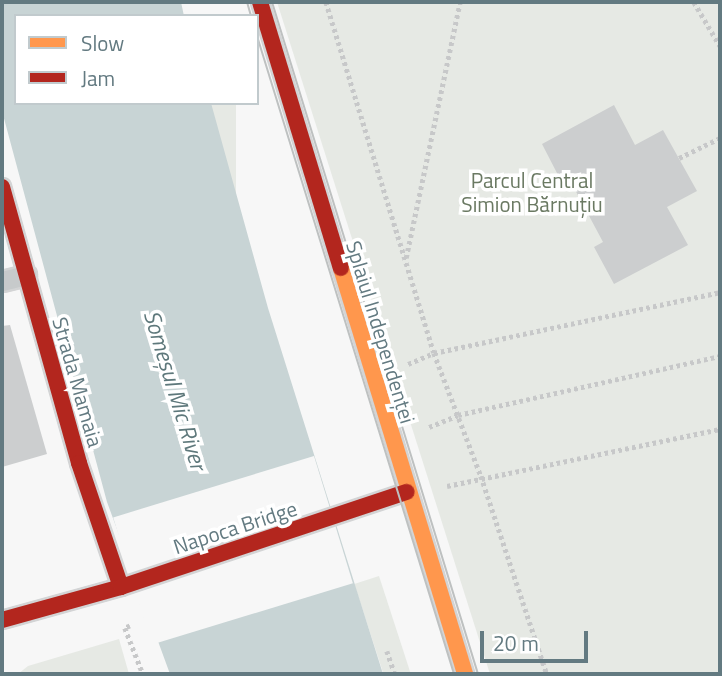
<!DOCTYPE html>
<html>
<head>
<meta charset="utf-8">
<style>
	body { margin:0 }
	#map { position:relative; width:722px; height:676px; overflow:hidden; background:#f7f7f7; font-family:"Titillium Web",sans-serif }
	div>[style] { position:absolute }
	.green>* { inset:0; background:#e6e9e4; transform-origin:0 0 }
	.water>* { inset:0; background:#c8d4d5 }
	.pier>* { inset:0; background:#f7f7f7; transform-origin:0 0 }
	.building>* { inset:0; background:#cccecf }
	.path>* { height:4.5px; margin-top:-2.25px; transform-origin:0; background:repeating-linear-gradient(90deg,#c7c8c9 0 3.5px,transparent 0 7px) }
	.roads { filter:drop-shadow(2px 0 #d3d4d5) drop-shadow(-2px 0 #d3d4d5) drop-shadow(0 2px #d3d4d5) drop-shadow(0 -2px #d3d4d5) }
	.lane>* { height:19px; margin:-9.5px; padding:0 9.5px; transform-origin:9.5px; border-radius:9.5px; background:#c7cacb }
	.slow>* { height:16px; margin:-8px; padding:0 8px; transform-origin:8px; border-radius:8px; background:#ff974d }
	.jam>* { height:16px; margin:-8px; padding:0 8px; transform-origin:8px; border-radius:8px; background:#b3261e }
	.tram>* { height:2px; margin:-1px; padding:0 1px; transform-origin:1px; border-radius:1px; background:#bec1c1 }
	span { translate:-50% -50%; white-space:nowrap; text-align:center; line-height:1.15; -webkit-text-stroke:7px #fff; paint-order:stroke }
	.park-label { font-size:21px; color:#6a7962 }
	.street-label { font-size:21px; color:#637a81 }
	.water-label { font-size:23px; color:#5e787b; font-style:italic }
	.frame { position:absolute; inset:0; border:4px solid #637a81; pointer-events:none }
	.legend { position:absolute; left:14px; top:14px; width:245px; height:91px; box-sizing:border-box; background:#fff; border:2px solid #c1cacd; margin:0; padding:9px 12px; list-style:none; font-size:21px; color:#637a81 }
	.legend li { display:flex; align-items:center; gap:14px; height:35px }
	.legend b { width:35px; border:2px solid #c1cacd }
	.scale { position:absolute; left:480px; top:631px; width:108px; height:32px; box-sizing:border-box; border:4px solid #637a81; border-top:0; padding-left:9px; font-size:21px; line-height:24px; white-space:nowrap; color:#637a81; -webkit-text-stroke:5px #fff; paint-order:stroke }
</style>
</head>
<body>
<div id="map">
	<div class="green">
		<div style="clip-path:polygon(277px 2px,720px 2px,720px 674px,490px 674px)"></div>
		<div style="left:211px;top:103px;width:25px;height:368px"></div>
		<div style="left:379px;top:576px;width:103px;height:26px;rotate:72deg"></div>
		<div style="clip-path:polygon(119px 639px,129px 674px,18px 674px,28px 666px)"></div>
	</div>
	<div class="water">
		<div style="clip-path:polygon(2px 2px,181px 2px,184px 16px,16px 16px,16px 103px,211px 103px,268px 308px,383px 674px,170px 674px,107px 502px,2px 111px)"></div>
	</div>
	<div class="pier">
		<div style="left:314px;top:456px;width:133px;height:210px;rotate:73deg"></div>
	</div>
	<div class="building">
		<div style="clip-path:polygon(614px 105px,635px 145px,663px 130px,697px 191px,667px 207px,688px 245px,614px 284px,594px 247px,603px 242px,565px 171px,558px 175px,542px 144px)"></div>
		<div style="clip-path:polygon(10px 325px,47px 454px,2px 467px,2px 326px)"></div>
	</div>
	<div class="path">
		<div style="left:326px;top:2px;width:367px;rotate:72.9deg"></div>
		<div style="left:434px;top:353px;width:132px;rotate:69.1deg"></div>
		<div style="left:481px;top:476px;width:209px;rotate:71.6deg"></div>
		<div style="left:694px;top:2px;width:51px;rotate:59.4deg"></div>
		<div style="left:679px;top:158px;width:46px;rotate:-26deg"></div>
		<div style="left:406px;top:258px;width:262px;rotate:-78.1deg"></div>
		<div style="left:408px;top:364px;width:28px;rotate:-23deg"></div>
		<div style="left:434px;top:353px;width:292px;rotate:-12deg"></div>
		<div style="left:429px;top:427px;width:31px;rotate:-22deg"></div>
		<div style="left:458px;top:415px;width:269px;rotate:-12.7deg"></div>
		<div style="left:447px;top:486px;width:279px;rotate:-11.8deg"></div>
		<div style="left:130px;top:626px;width:5px;rotate:158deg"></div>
		<div style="left:125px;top:628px;width:49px;rotate:68.6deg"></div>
		<div style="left:387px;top:651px;width:24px;rotate:71deg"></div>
	</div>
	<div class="roads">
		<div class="lane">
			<div style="left:2px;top:281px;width:25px;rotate:-14deg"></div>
		</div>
		<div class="slow">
			<div style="left:341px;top:268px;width:425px;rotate:73deg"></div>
		</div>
		<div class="jam">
			<div style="left:260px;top:2px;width:278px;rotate:73.1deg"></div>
			<div style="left:2px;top:187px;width:287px;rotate:74.4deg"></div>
			<div style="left:79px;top:463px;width:131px;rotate:71.3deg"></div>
			<div style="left:2px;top:620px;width:123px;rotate:-15.5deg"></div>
			<div style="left:121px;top:587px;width:301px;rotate:-18.4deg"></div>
		</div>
	</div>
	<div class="tram">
		<div style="left:247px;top:2px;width:15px;rotate:74deg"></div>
		<div style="left:272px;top:2px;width:703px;rotate:72.96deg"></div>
		<div style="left:257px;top:36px;width:668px;rotate:72.84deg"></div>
	</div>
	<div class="park-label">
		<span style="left:532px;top:192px">Parcul Central<br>Simion Bărnuțiu</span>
	</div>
	<div class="street-label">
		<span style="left:381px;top:332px;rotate:73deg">Splaiul Independenței</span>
		<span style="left:78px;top:382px;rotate:74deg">Strada Mamaia</span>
		<span style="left:235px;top:527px;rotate:-18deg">Napoca Bridge</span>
	</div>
	<div class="water-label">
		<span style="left:175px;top:390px;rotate:73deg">Someşul Mic River</span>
	</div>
	<div class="frame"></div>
	<ul class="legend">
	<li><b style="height:9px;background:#ff974d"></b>Slow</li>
	<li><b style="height:9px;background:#b3261e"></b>Jam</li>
	</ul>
	<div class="scale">20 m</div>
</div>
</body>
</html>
